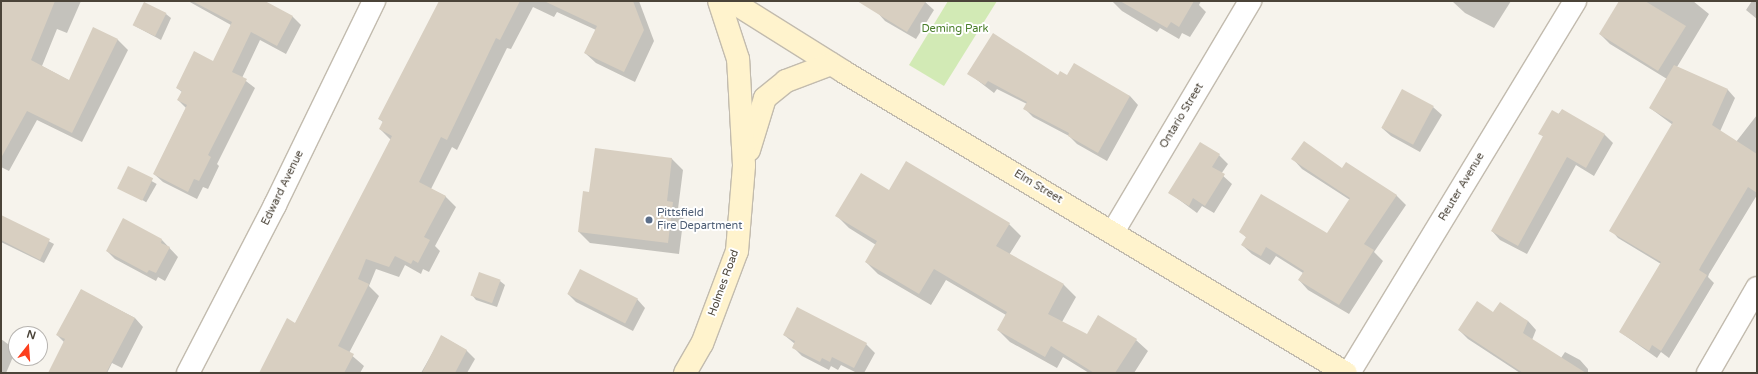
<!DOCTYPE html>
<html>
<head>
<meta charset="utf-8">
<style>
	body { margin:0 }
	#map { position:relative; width:1758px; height:374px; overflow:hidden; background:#f6f3ec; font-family:"Varela Round",sans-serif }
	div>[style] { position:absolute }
	.green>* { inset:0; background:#d2eab5 }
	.shadow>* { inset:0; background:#0003; transform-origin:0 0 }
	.building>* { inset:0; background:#d8cfc1; transform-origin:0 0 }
	.roads { filter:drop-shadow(1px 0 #c2bbae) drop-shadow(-1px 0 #c2bbae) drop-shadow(0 1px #c2bbae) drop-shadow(0 -1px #c2bbae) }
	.street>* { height:22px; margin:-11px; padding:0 11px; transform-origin:11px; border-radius:11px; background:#fff }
	.secondary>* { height:22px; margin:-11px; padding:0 11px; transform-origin:11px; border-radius:11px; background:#fff3cd }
	.dots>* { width:11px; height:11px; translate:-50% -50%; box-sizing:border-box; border:2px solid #fff; border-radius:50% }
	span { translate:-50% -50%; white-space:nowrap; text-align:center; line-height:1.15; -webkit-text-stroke:4px #fff; paint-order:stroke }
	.park-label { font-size:11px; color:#4a7f2a }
	.street-label { font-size:11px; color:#4b4439 }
	.service-label { font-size:11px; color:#4e5e75 }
	.left { translate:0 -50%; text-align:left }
	.frame { position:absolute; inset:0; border:2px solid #4b4439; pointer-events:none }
	.north { position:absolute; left:8px; top:326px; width:40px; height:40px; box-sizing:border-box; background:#fff; border:1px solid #b7b4b0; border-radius:50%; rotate:17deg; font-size:11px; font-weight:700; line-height:16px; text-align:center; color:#4b4439 }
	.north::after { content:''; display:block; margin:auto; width:14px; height:18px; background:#fc3f1d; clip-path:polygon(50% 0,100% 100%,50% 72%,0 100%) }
</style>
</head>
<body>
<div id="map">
	<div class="green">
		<div style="clip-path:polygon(948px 1px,997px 1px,944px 86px,909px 65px)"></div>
	</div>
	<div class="shadow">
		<div style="clip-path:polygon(1px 1px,81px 1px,67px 33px,57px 29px,42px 66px,70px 81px,94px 29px,118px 40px,128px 50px,82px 142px,37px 120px,9px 171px,1px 167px)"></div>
		<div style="clip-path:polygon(188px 1px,263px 1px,293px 17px,301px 25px,286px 54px,260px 40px,242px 78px,255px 88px,217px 164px,219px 166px,208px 189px,203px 187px,197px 199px,163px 182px,154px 174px,186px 108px,178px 100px,182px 92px,177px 88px,214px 63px,231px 25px)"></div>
		<div style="clip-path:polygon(440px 1px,639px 1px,654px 41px,635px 82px,596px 63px,585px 53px,596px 30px,557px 12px,554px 17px,533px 7px,511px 49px,507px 48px,457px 150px,452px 147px,431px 189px,445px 196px,456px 207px,435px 246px,440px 251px,429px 272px,423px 269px,421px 274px,405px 265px,399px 277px,376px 269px,369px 286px,379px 296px,349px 353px,364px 366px,360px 373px,260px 373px,295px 324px,391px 140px,380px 129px,383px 122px,379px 119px)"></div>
		<div style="clip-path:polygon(884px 1px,924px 1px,934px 10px,916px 39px,885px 21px,877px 12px)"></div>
		<div style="clip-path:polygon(1112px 1px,1201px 1px,1199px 5px,1206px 12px,1190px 37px,1182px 33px,1179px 39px,1160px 28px,1157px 32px,1122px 11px)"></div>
		<div style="clip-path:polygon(1452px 1px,1511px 1px,1494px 28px,1465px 13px)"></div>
		<div style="clip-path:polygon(1620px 1px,1693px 1px,1709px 14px,1677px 67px,1728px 90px,1735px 98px,1687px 205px,1757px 115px,1757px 195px,1709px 274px,1708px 277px,1714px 283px,1669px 358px,1661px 352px,1657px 358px,1620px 332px,1661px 264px,1618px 238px,1611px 230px,1673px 125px,1650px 108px,1667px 79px,1610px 44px,1600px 34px)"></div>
		<div style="clip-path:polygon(1752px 1px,1757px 1px,1757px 19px,1746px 10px)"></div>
		<div style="clip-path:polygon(166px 14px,171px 18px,161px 40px,135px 26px)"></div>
		<div style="clip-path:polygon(968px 73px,1068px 76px,1130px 96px,1138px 105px,1107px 161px,1077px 144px,1069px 136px,1033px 117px,1025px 109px,1027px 104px,997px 89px,994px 93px)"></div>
		<div style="clip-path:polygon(1433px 107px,1442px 115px,1420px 152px,1391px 136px,1382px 128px)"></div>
		<div style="clip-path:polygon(1562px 110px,1605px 135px,1613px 143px,1594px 176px,1576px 165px,1527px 254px,1500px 240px,1492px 231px,1544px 137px,1540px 134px)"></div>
		<div style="clip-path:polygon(596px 149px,672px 159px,683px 170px,678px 209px,684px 214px,679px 254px,590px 243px,579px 232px,590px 193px)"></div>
		<div style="clip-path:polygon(1219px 155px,1228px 164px,1221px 174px,1232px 184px,1214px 213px,1202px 206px,1197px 213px,1170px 193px)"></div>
		<div style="clip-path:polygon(1293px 159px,1343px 169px,1396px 195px,1406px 205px,1374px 252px,1383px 261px,1349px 314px,1308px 290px,1299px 280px,1303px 273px,1276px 256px,1270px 265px,1252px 254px,1242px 245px,1247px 238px,1241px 232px,1328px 235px,1350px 200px,1302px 169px)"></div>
		<div style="left:129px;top:168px;width:32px;height:21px;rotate:30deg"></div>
		<div style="clip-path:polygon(889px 191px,1009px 224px,1021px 236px,1009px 255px,1064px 285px,1076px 297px,1062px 322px,1087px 336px,1136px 340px,1148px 351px,1134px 373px,1089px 373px,1063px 357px,1057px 368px,1010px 342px,998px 330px,1006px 315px,946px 280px,931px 305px,878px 274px,866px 262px,876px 245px,849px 228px,837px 216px)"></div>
		<div style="clip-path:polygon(1px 216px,54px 244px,44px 263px,1px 242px)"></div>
		<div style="clip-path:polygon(162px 240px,178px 257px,165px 281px,158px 277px,156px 281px,115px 259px,107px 251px)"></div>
		<div style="clip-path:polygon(500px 281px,505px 285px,497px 307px,476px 300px,472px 295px)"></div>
		<div style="clip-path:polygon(81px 290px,135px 318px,143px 327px,122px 368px,112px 363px,107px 373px,50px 373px,64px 342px,57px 335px)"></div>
		<div style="clip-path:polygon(568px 294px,637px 299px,645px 308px,633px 331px,576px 302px)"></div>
		<div style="clip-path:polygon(797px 309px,866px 344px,875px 353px,864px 373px,857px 373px,841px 365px,838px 370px,831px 366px,829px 370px,802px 356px,793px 347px,795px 344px,784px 335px)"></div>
		<div style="clip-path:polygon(1493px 313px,1528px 321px,1536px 330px,1532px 340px,1561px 358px,1565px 352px,1580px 360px,1588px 369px,1588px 373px,1520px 373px,1468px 339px,1459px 330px)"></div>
		<div style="clip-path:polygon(442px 336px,466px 350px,475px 359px,467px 373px,421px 373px)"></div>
		<div style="clip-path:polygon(1px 339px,16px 350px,6px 373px,1px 373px)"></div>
	</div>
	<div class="building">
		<div style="clip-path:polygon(1px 1px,55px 1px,31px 60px,69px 80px,93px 27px,118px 39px,72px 133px,27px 111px,1px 158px)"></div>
		<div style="clip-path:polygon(192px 1px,265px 1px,293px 16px,277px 46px,251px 32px,232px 72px,247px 79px,208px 155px,211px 157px,199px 181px,194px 179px,188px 192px,153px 174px,187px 105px,177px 100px,182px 91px,176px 88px,194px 51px,213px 61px,232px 22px)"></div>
		<div style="clip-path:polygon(439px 1px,520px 1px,500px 40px,496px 38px,447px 140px,441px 137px,419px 182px,446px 196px,424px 237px,430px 240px,418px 263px,413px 260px,411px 264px,395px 256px,389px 267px,366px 259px,358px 279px,369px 284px,338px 346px,354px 354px,344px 373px,259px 373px,287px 318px,295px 323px,392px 136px,379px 129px,383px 121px,378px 119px)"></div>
		<div style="clip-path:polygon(544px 1px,633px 1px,644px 30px,624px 72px,584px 53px,597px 26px)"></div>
		<div style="clip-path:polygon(857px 1px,926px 1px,907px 32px)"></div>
		<div style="clip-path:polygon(1120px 1px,1194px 1px,1179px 27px,1171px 22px,1167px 28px)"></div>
		<div style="clip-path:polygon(1619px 1px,1645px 1px,1686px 26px,1658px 71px,1599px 34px)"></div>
		<div style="left:144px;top:2px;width:25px;height:26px;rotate:26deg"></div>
		<div style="clip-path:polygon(993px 33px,1058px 75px,1060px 71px,1067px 75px,1074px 63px,1130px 96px,1098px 153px,1068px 136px,1069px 133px,1023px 109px,1027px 102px,988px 81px,985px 85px,967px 74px)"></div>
		<div style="clip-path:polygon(1674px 65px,1728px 89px,1712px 125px,1757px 154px,1757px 193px,1748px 187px,1701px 266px,1699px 270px,1707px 275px,1675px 328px,1661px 351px,1652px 345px,1649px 351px,1619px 332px,1661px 262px,1609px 231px,1673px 122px,1649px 108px)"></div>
		<div style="left:1402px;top:89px;width:36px;height:44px;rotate:28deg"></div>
		<div style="clip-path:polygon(1562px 109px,1605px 134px,1586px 168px,1567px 157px,1518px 246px,1491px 231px,1543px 136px,1538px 134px,1552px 110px,1559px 114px)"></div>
		<div style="clip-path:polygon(1304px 141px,1342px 168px,1346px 162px,1397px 195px,1364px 244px,1374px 250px,1339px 305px,1298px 280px,1304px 271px,1266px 247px,1261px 256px,1241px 245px,1246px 237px,1239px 232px,1261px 194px,1327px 233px,1350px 198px,1291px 159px)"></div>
		<div style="clip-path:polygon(1200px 142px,1220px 154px,1212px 167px,1225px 174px,1205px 206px,1193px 198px,1189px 206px,1168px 193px)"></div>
		<div style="clip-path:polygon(595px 148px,672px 158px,667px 201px,673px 202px,668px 243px,578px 232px,583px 191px,589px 192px)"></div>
		<div style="clip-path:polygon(906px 161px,1010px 223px,996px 246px,1064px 284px,1048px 314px,1087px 334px,1098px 315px,1137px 339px,1115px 373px,1094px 373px,1051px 346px,1045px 357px,997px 330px,1007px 312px,934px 269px,919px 294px,865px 262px,877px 241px,835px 216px,861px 173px,889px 190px)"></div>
		<div style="left:128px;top:166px;width:28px;height:25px;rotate:26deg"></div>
		<div style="clip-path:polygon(1px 215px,50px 239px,40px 260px,1px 240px)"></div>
		<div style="clip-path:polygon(123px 218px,162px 239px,161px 243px,170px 247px,156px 273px,149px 270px,147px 273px,106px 251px)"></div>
		<div style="left:580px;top:269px;width:65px;height:28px;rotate:27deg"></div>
		<div style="left:479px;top:272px;width:23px;height:25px;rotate:20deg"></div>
		<div style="clip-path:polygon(81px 289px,135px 318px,106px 373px,48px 373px,65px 339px,56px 335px)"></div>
		<div style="clip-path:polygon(1477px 301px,1493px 312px,1500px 302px,1528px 321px,1523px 333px,1586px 373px,1523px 373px,1458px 330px)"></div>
		<div style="clip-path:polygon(797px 307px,867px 343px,854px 368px,832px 357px,830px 362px,822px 358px,820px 362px,792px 348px,795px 341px,783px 335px)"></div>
		<div style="clip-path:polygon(441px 335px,467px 350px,455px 373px,422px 373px)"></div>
	</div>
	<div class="roads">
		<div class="street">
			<div style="left:1113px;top:232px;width:269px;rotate:-59.3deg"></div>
			<div style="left:188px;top:373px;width:189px;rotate:-62.6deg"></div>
			<div style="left:275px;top:205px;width:227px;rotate:-64.1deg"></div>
			<div style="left:1349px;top:373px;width:435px;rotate:-58.7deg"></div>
			<div style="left:1708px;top:373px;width:98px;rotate:-60deg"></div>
		</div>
		<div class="secondary">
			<div style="left:731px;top:1px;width:133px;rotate:32.1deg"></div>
			<div style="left:844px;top:72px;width:585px;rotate:30.95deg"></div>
			<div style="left:749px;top:150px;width:54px;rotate:-72.9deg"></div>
			<div style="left:765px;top:98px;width:27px;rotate:-39deg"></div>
			<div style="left:786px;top:81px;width:48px;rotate:-20.7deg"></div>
			<div style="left:685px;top:373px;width:34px;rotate:-60deg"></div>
			<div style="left:702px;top:344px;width:99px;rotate:-69.4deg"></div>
			<div style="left:737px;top:251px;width:86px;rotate:-85.3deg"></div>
			<div style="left:744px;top:165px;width:106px;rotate:-93.2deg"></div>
			<div style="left:738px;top:59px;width:61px;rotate:-108.1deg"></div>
		</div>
	</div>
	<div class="dots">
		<div style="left:649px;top:220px;background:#5c6f8a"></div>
	</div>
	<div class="park-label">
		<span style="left:955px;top:29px">Deming Park</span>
	</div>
	<div class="street-label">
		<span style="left:1182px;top:116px;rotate:-59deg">Ontario Street</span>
		<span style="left:1038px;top:187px;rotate:31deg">Elm Street</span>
		<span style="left:1462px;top:187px;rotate:-59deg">Reuter Avenue</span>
		<span style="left:283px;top:188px;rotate:-64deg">Edward Avenue</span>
		<span style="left:724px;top:283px;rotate:-70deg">Holmes Road</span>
	</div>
	<div class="service-label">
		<span class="left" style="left:657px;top:220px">Pittsfield<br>Fire Department</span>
	</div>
	<div class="frame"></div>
	<div class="north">N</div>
</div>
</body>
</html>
